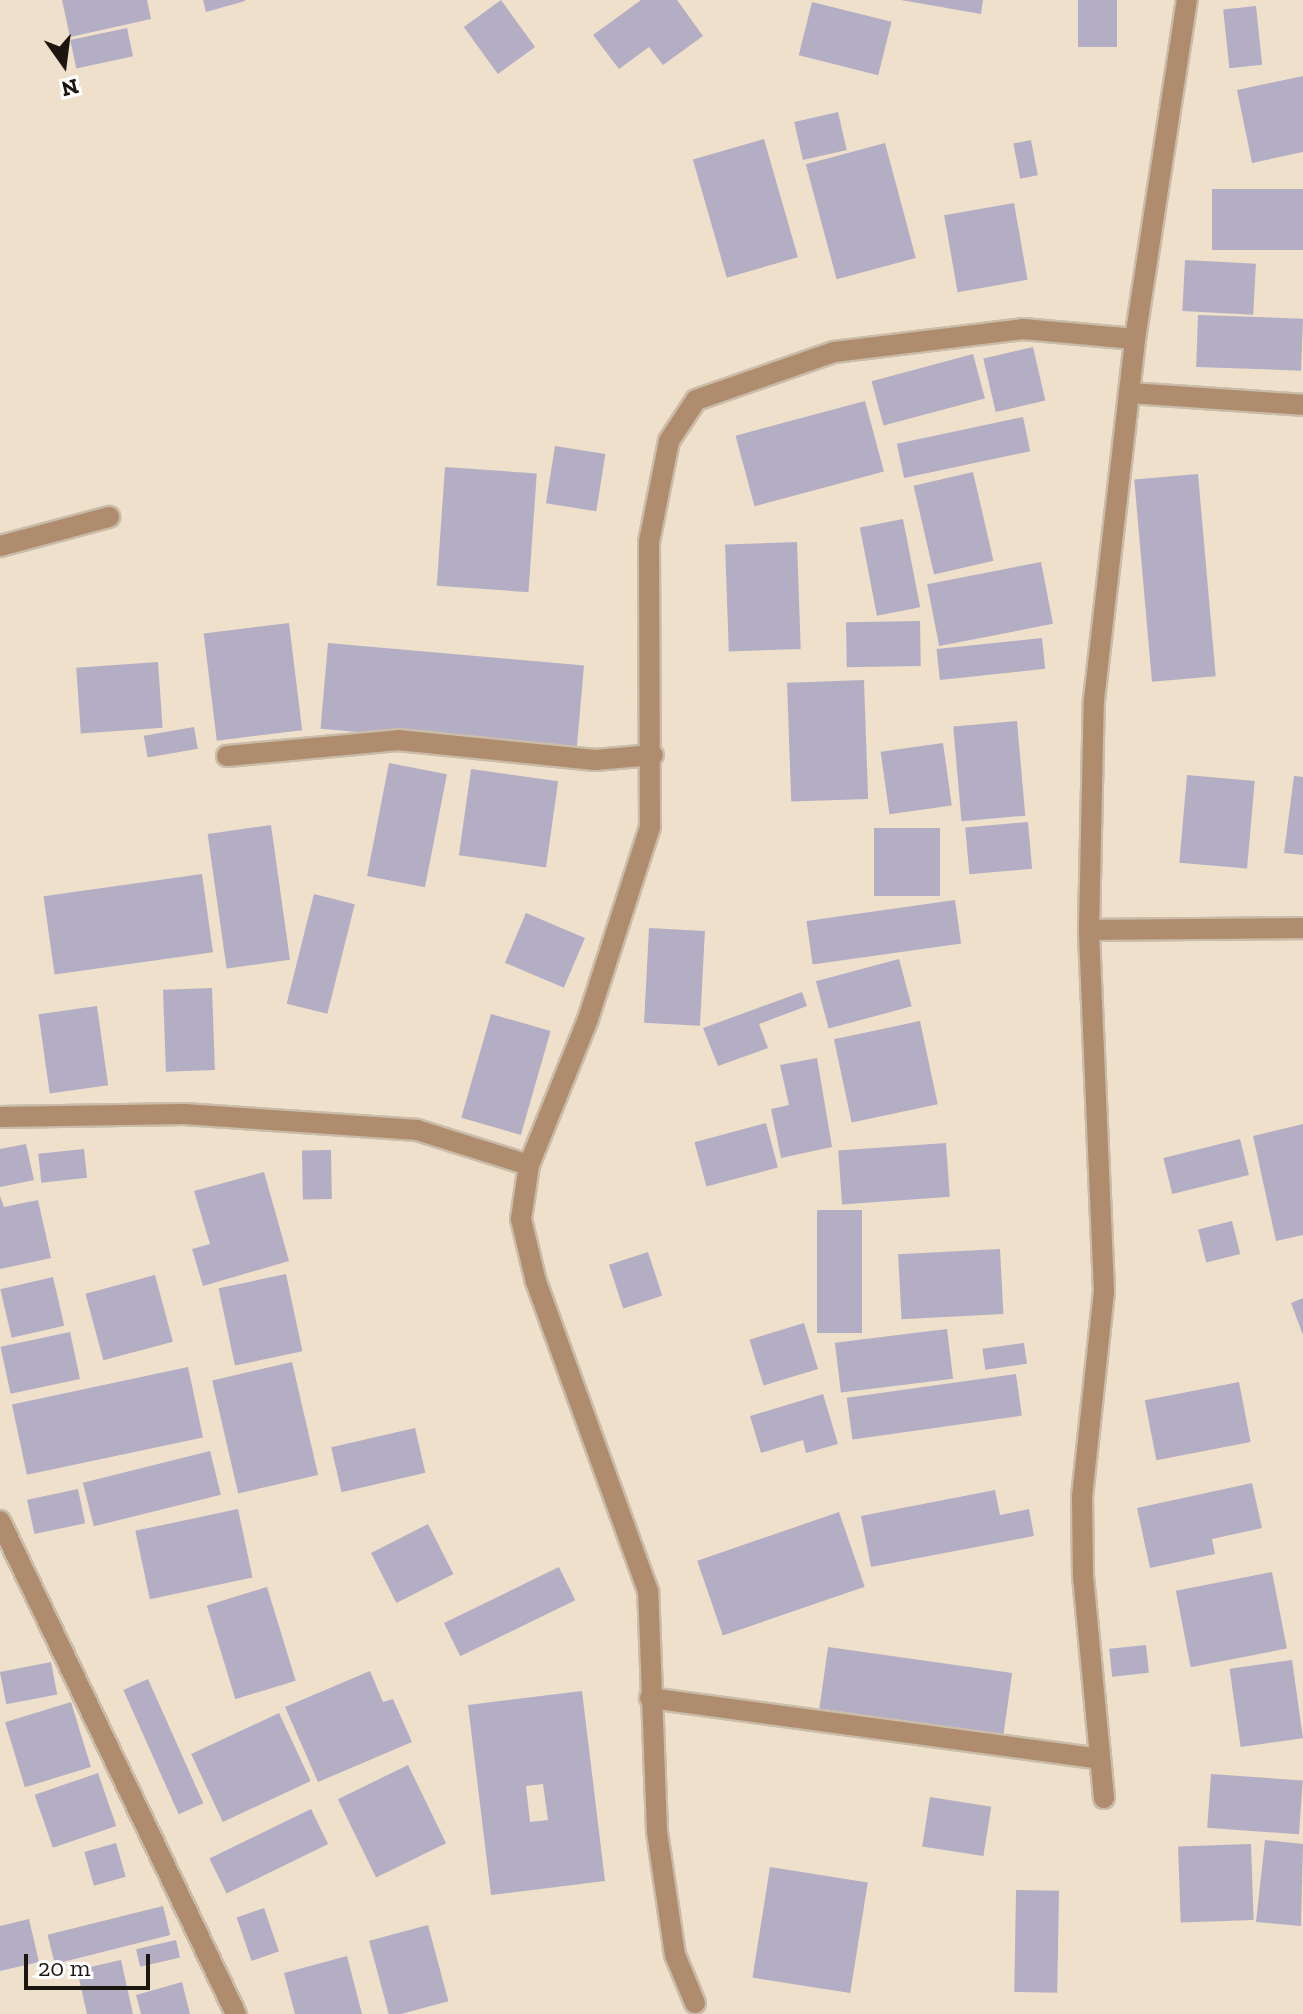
<!DOCTYPE html>
<html>
<head>
<meta charset="utf-8">
<style>
	body { margin:0 }
	#map { position:relative; width:1303px; height:2014px; overflow:hidden; background:#efe0cb; font-family:"Zilla Slab",serif }
	div>[style] { position:absolute }
	.building>* { inset:0; background:#b4aec4; transform-origin:0 0 }
	.roads { filter:drop-shadow(2px 0 #c9bca9) drop-shadow(-2px 0 #c9bca9) drop-shadow(0 2px #c9bca9) drop-shadow(0 -2px #c9bca9) }
	.minor>* { height:20px; margin:-10px; padding:0 10px; transform-origin:10px; border-radius:10px; background:#af8c6e }
	span { translate:-50% -50%; white-space:nowrap; text-align:center; line-height:1.15; -webkit-text-stroke:6px #fff; paint-order:stroke }
	.north { position:absolute; left:24px; top:24px; width:80px; height:80px; -webkit-text-stroke:6px #fff; paint-order:stroke; rotate:166deg; font-size:22px; font-weight:700; line-height:32px; text-align:center; color:#1b160f }
	.north::after { content:''; display:block; margin:auto; width:28px; height:36px; background:#1b160f; clip-path:polygon(50% 0,100% 100%,50% 72%,0 100%) }
	.scale { position:absolute; left:24px; top:1954px; width:126px; height:36px; box-sizing:border-box; border:4px solid #1b160f; border-top:0; padding-left:10px; font-size:24px; line-height:28px; white-space:nowrap; color:#1b160f; -webkit-text-stroke:6px #fff; paint-order:stroke }
</style>
</head>
<body>
<div id="map">
	<div class="building">
		<div style="clip-path:polygon(62px 0,147px 0,151px 19px,70px 37px)"></div>
		<div style="clip-path:polygon(203px 0,245px 0,245px 1px,206px 12px)"></div>
		<div style="left:501px;top:0;width:58px;height:46px;rotate:54deg"></div>
		<div style="clip-path:polygon(641px 0,677px 0,703px 36px,663px 65px,649px 47px,619px 69px,593px 35px)"></div>
		<div style="clip-path:polygon(901px 0,983px 0,981px 14px)"></div>
		<div style="left:1078px;top:0;width:39px;height:47px"></div>
		<div style="left:812px;top:2px;width:82px;height:55px;rotate:14deg"></div>
		<div style="left:1256px;top:6px;width:59px;height:33px;rotate:84deg"></div>
		<div style="left:127px;top:28px;width:29px;height:58px;rotate:78deg"></div>
		<div style="clip-path:polygon(1303px 76px,1303px 152px,1252px 163px,1237px 90px)"></div>
		<div style="left:838px;top:112px;width:39px;height:45px;rotate:77deg"></div>
		<div style="left:764px;top:139px;width:123px;height:74px;rotate:74deg"></div>
		<div style="left:1031px;top:140px;width:36px;height:18px;rotate:79deg"></div>
		<div style="left:885px;top:143px;width:119px;height:82px;rotate:75deg"></div>
		<div style="left:1303px;top:189px;width:61px;height:91px;rotate:90deg"></div>
		<div style="left:1014px;top:203px;width:78px;height:71px;rotate:80deg"></div>
		<div style="left:1185px;top:260px;width:71px;height:51px;rotate:3deg"></div>
		<div style="left:1198px;top:315px;width:105px;height:52px;rotate:2deg"></div>
		<div style="left:1033px;top:347px;width:55px;height:51px;rotate:77deg"></div>
		<div style="left:973px;top:354px;width:46px;height:105px;rotate:75deg"></div>
		<div style="left:865px;top:401px;width:73px;height:134px;rotate:75deg"></div>
		<div style="left:1023px;top:417px;width:35px;height:129px;rotate:78deg"></div>
		<div style="left:555px;top:446px;width:51px;height:58px;rotate:9deg"></div>
		<div style="left:445px;top:467px;width:92px;height:119px;rotate:4deg"></div>
		<div style="left:973px;top:472px;width:91px;height:61px;rotate:77deg"></div>
		<div style="left:1198px;top:474px;width:203px;height:64px;rotate:85deg"></div>
		<div style="left:903px;top:519px;width:90px;height:44px;rotate:79deg"></div>
		<div style="left:797px;top:542px;width:107px;height:72px;rotate:88deg"></div>
		<div style="left:1041px;top:562px;width:63px;height:116px;rotate:79deg"></div>
		<div style="left:920px;top:621px;width:45px;height:74px;rotate:89deg"></div>
		<div style="left:289px;top:623px;width:108px;height:86px;rotate:83deg"></div>
		<div style="left:1042px;top:638px;width:31px;height:106px;rotate:84deg"></div>
		<div style="left:328px;top:643px;width:257px;height:86px;rotate:5deg"></div>
		<div style="left:158px;top:662px;width:66px;height:82px;rotate:86deg"></div>
		<div style="left:864px;top:680px;width:119px;height:77px;rotate:88deg"></div>
		<div style="left:1017px;top:721px;width:95px;height:64px;rotate:85deg"></div>
		<div style="left:194px;top:727px;width:22px;height:51px;rotate:80deg"></div>
		<div style="left:943px;top:743px;width:63px;height:63px;rotate:82deg"></div>
		<div style="left:389px;top:763px;width:59px;height:115px;rotate:11deg"></div>
		<div style="left:471px;top:769px;width:88px;height:87px;rotate:8deg"></div>
		<div style="left:1187px;top:775px;width:68px;height:88px;rotate:5deg"></div>
		<div style="clip-path:polygon(1294px 776px,1303px 777px,1303px 855px,1284px 853px)"></div>
		<div style="left:1028px;top:822px;width:47px;height:63px;rotate:85deg"></div>
		<div style="left:271px;top:825px;width:136px;height:64px;rotate:82deg"></div>
		<div style="left:874px;top:828px;width:66px;height:68px"></div>
		<div style="left:202px;top:874px;width:79px;height:160px;rotate:82deg"></div>
		<div style="left:314px;top:894px;width:42px;height:113px;rotate:14deg"></div>
		<div style="left:955px;top:900px;width:44px;height:150px;rotate:82deg"></div>
		<div style="left:526px;top:913px;width:64px;height:54px;rotate:23deg"></div>
		<div style="left:649px;top:928px;width:56px;height:95px;rotate:3deg"></div>
		<div style="left:899px;top:959px;width:49px;height:86px;rotate:75deg"></div>
		<div style="left:212px;top:988px;width:82px;height:49px;rotate:88deg"></div>
		<div style="clip-path:polygon(802px 992px,807px 1006px,759px 1024px,768px 1048px,718px 1066px,703px 1028px)"></div>
		<div style="left:97px;top:1006px;width:80px;height:59px;rotate:82deg"></div>
		<div style="left:491px;top:1014px;width:62px;height:108px;rotate:16deg"></div>
		<div style="left:920px;top:1021px;width:85px;height:88px;rotate:78deg"></div>
		<div style="clip-path:polygon(817px 1058px,832px 1147px,781px 1158px,771px 1109px,789px 1105px,780px 1065px)"></div>
		<div style="left:766px;top:1123px;width:46px;height:74px;rotate:75deg"></div>
		<div style="clip-path:polygon(1303px 1124px,1303px 1235px,1276px 1241px,1253px 1136px)"></div>
		<div style="left:1240px;top:1139px;width:37px;height:79px;rotate:76deg"></div>
		<div style="left:946px;top:1143px;width:54px;height:108px;rotate:86deg"></div>
		<div style="clip-path:polygon(26px 1144px,34px 1180px,0 1187px,0 1149px)"></div>
		<div style="left:84px;top:1149px;width:29px;height:46px;rotate:84deg"></div>
		<div style="left:331px;top:1150px;width:49px;height:29px;rotate:89deg"></div>
		<div style="clip-path:polygon(264px 1172px,289px 1261px,203px 1286px,192px 1249px,210px 1244px,194px 1191px)"></div>
		<div style="clip-path:polygon(0 1196px,4px 1207px,38px 1200px,51px 1258px,0 1269px)"></div>
		<div style="left:862px;top:1210px;width:123px;height:45px;rotate:90deg"></div>
		<div style="left:1232px;top:1221px;width:34px;height:35px;rotate:76deg"></div>
		<div style="left:1000px;top:1249px;width:65px;height:102px;rotate:87deg"></div>
		<div style="left:648px;top:1252px;width:46px;height:41px;rotate:72deg"></div>
		<div style="left:286px;top:1274px;width:79px;height:69px;rotate:78deg"></div>
		<div style="left:155px;top:1275px;width:69px;height:72px;rotate:75deg"></div>
		<div style="left:53px;top:1277px;width:50px;height:54px;rotate:77deg"></div>
		<div style="clip-path:polygon(1303px 1298px,1303px 1335px,1291px 1303px)"></div>
		<div style="left:804px;top:1323px;width:48px;height:57px;rotate:73deg"></div>
		<div style="left:947px;top:1329px;width:50px;height:113px;rotate:83deg"></div>
		<div style="left:70px;top:1332px;width:48px;height:71px;rotate:78deg"></div>
		<div style="left:1024px;top:1343px;width:21px;height:42px;rotate:82deg"></div>
		<div style="left:292px;top:1362px;width:116px;height:82px;rotate:77deg"></div>
		<div style="left:188px;top:1367px;width:72px;height:180px;rotate:78deg"></div>
		<div style="left:1016px;top:1374px;width:42px;height:171px;rotate:82deg"></div>
		<div style="left:1239px;top:1382px;width:61px;height:96px;rotate:79deg"></div>
		<div style="clip-path:polygon(823px 1394px,838px 1444px,806px 1453px,803px 1440px,761px 1453px,750px 1416px)"></div>
		<div style="left:415px;top:1428px;width:46px;height:86px;rotate:77deg"></div>
		<div style="left:210px;top:1451px;width:45px;height:131px;rotate:76deg"></div>
		<div style="clip-path:polygon(1252px 1483px,1262px 1528px,1212px 1539px,1215px 1554px,1150px 1568px,1137px 1508px)"></div>
		<div style="left:78px;top:1489px;width:35px;height:52px;rotate:78deg"></div>
		<div style="clip-path:polygon(995px 1490px,1000px 1515px,1029px 1509px,1034px 1536px,871px 1567px,861px 1516px)"></div>
		<div style="left:238px;top:1509px;width:70px;height:105px;rotate:78deg"></div>
		<div style="left:839px;top:1512px;width:79px;height:150px;rotate:71deg"></div>
		<div style="left:428px;top:1524px;width:56px;height:64px;rotate:63deg"></div>
		<div style="left:559px;top:1567px;width:37px;height:128px;rotate:64deg"></div>
		<div style="left:1272px;top:1572px;width:78px;height:98px;rotate:79deg"></div>
		<div style="left:267px;top:1587px;width:98px;height:63px;rotate:73deg"></div>
		<div style="left:1146px;top:1645px;width:28px;height:37px;rotate:84deg"></div>
		<div style="left:828px;top:1647px;width:186px;height:62px;rotate:8deg"></div>
		<div style="left:1292px;top:1660px;width:79px;height:63px;rotate:82deg"></div>
		<div style="left:51px;top:1662px;width:33px;height:52px;rotate:79deg"></div>
		<div style="clip-path:polygon(370px 1671px,383px 1702px,393px 1699px,412px 1742px,318px 1782px,285px 1707px)"></div>
		<div style="left:148px;top:1679px;width:136px;height:27px;rotate:66deg"></div>
		<div style="clip-path:polygon(evenodd,582px 1691px,605px 1881px,491px 1895px,468px 1705px,582px 1691px,543px 1784px,548px 1820px,530px 1822px,526px 1786px,543px 1784px)"></div>
		<div style="left:71px;top:1702px;width:68px;height:69px;rotate:73deg"></div>
		<div style="left:279px;top:1713px;width:75px;height:97px;rotate:65deg"></div>
		<div style="left:408px;top:1765px;width:87px;height:78px;rotate:64deg"></div>
		<div style="left:98px;top:1773px;width:56px;height:67px;rotate:71deg"></div>
		<div style="left:1211px;top:1774px;width:92px;height:54px;rotate:4deg"></div>
		<div style="left:930px;top:1797px;width:62px;height:50px;rotate:9deg"></div>
		<div style="left:311px;top:1809px;width:39px;height:113px;rotate:64deg"></div>
		<div style="clip-path:polygon(1265px 1840px,1303px 1844px,1301px 1926px,1256px 1922px)"></div>
		<div style="left:116px;top:1843px;width:35px;height:33px;rotate:74deg"></div>
		<div style="left:1251px;top:1844px;width:76px;height:73px;rotate:88deg"></div>
		<div style="left:770px;top:1867px;width:99px;height:112px;rotate:9deg"></div>
		<div style="left:1016px;top:1890px;width:43px;height:102px;rotate:1deg"></div>
		<div style="left:163px;top:1906px;width:30px;height:119px;rotate:76deg"></div>
		<div style="left:264px;top:1908px;width:46px;height:29px;rotate:71deg"></div>
		<div style="clip-path:polygon(29px 1919px,39px 1962px,0 1971px,0 1926px)"></div>
		<div style="left:428px;top:1925px;width:79px;height:61px;rotate:75deg"></div>
		<div style="left:176px;top:1940px;width:18px;height:41px;rotate:77deg"></div>
		<div style="clip-path:polygon(347px 1956px,362px 2014px,295px 2014px,284px 1973px)"></div>
		<div style="clip-path:polygon(121px 1960px,133px 2014px,87px 2014px,77px 1970px)"></div>
		<div style="clip-path:polygon(182px 1982px,190px 2014px,141px 2014px,136px 1995px)"></div>
	</div>
	<div class="roads">
		<div class="minor">
			<div style="left:1129px;top:393px;width:174px;rotate:3.9deg"></div>
			<div style="left:0;top:546px;width:113px;rotate:-14.9deg"></div>
			<div style="left:227px;top:756px;width:172px;rotate:-5.3deg"></div>
			<div style="left:398px;top:740px;width:198px;rotate:5.8deg"></div>
			<div style="left:595px;top:760px;width:58px;rotate:-4.9deg"></div>
			<div style="left:1089px;top:930px;width:214px;rotate:-0.5deg"></div>
			<div style="left:0;top:1117px;width:184px;rotate:-0.9deg"></div>
			<div style="left:184px;top:1114px;width:234px;rotate:3.9deg"></div>
			<div style="left:417px;top:1130px;width:117px;rotate:17.4deg"></div>
			<div style="left:0;top:1521px;width:547px;rotate:64.42deg"></div>
			<div style="left:650px;top:1698px;width:448px;rotate:7.7deg"></div>
			<div style="left:1104px;top:1798px;width:223px;rotate:-95.4deg"></div>
			<div style="left:1083px;top:1576px;width:79px;rotate:-90.7deg"></div>
			<div style="left:1082px;top:1497px;width:207px;rotate:-83.9deg"></div>
			<div style="left:1104px;top:1291px;width:361px;rotate:-92.4deg"></div>
			<div style="left:1089px;top:930px;width:230px;rotate:-88.8deg"></div>
			<div style="left:1094px;top:700px;width:363px;rotate:-83.5deg"></div>
			<div style="left:1135px;top:339px;width:343px;rotate:-81.3deg"></div>
			<div style="left:695px;top:2003px;width:52px;rotate:-112.6deg"></div>
			<div style="left:675px;top:1955px;width:125px;rotate:-98.3deg"></div>
			<div style="left:657px;top:1831px;width:240px;rotate:-92.1deg"></div>
			<div style="left:648px;top:1591px;width:329px;rotate:-109.9deg"></div>
			<div style="left:536px;top:1282px;width:65px;rotate:-103.4deg"></div>
			<div style="left:521px;top:1219px;width:55px;rotate:-81.6deg"></div>
			<div style="left:529px;top:1165px;width:157px;rotate:-68deg"></div>
			<div style="left:588px;top:1019px;width:202px;rotate:-72.1deg"></div>
			<div style="left:650px;top:827px;width:285px;rotate:-90.2deg"></div>
			<div style="left:649px;top:542px;width:103px;rotate:-78.8deg"></div>
			<div style="left:669px;top:441px;width:49px;rotate:-56.6deg"></div>
			<div style="left:696px;top:400px;width:146px;rotate:-19.2deg"></div>
			<div style="left:834px;top:352px;width:190px;rotate:-6.9deg"></div>
			<div style="left:1023px;top:329px;width:112px;rotate:5.1deg"></div>
		</div>
	</div>
	<div class="north">N</div>
	<div class="scale">20 m</div>
</div>
</body>
</html>
